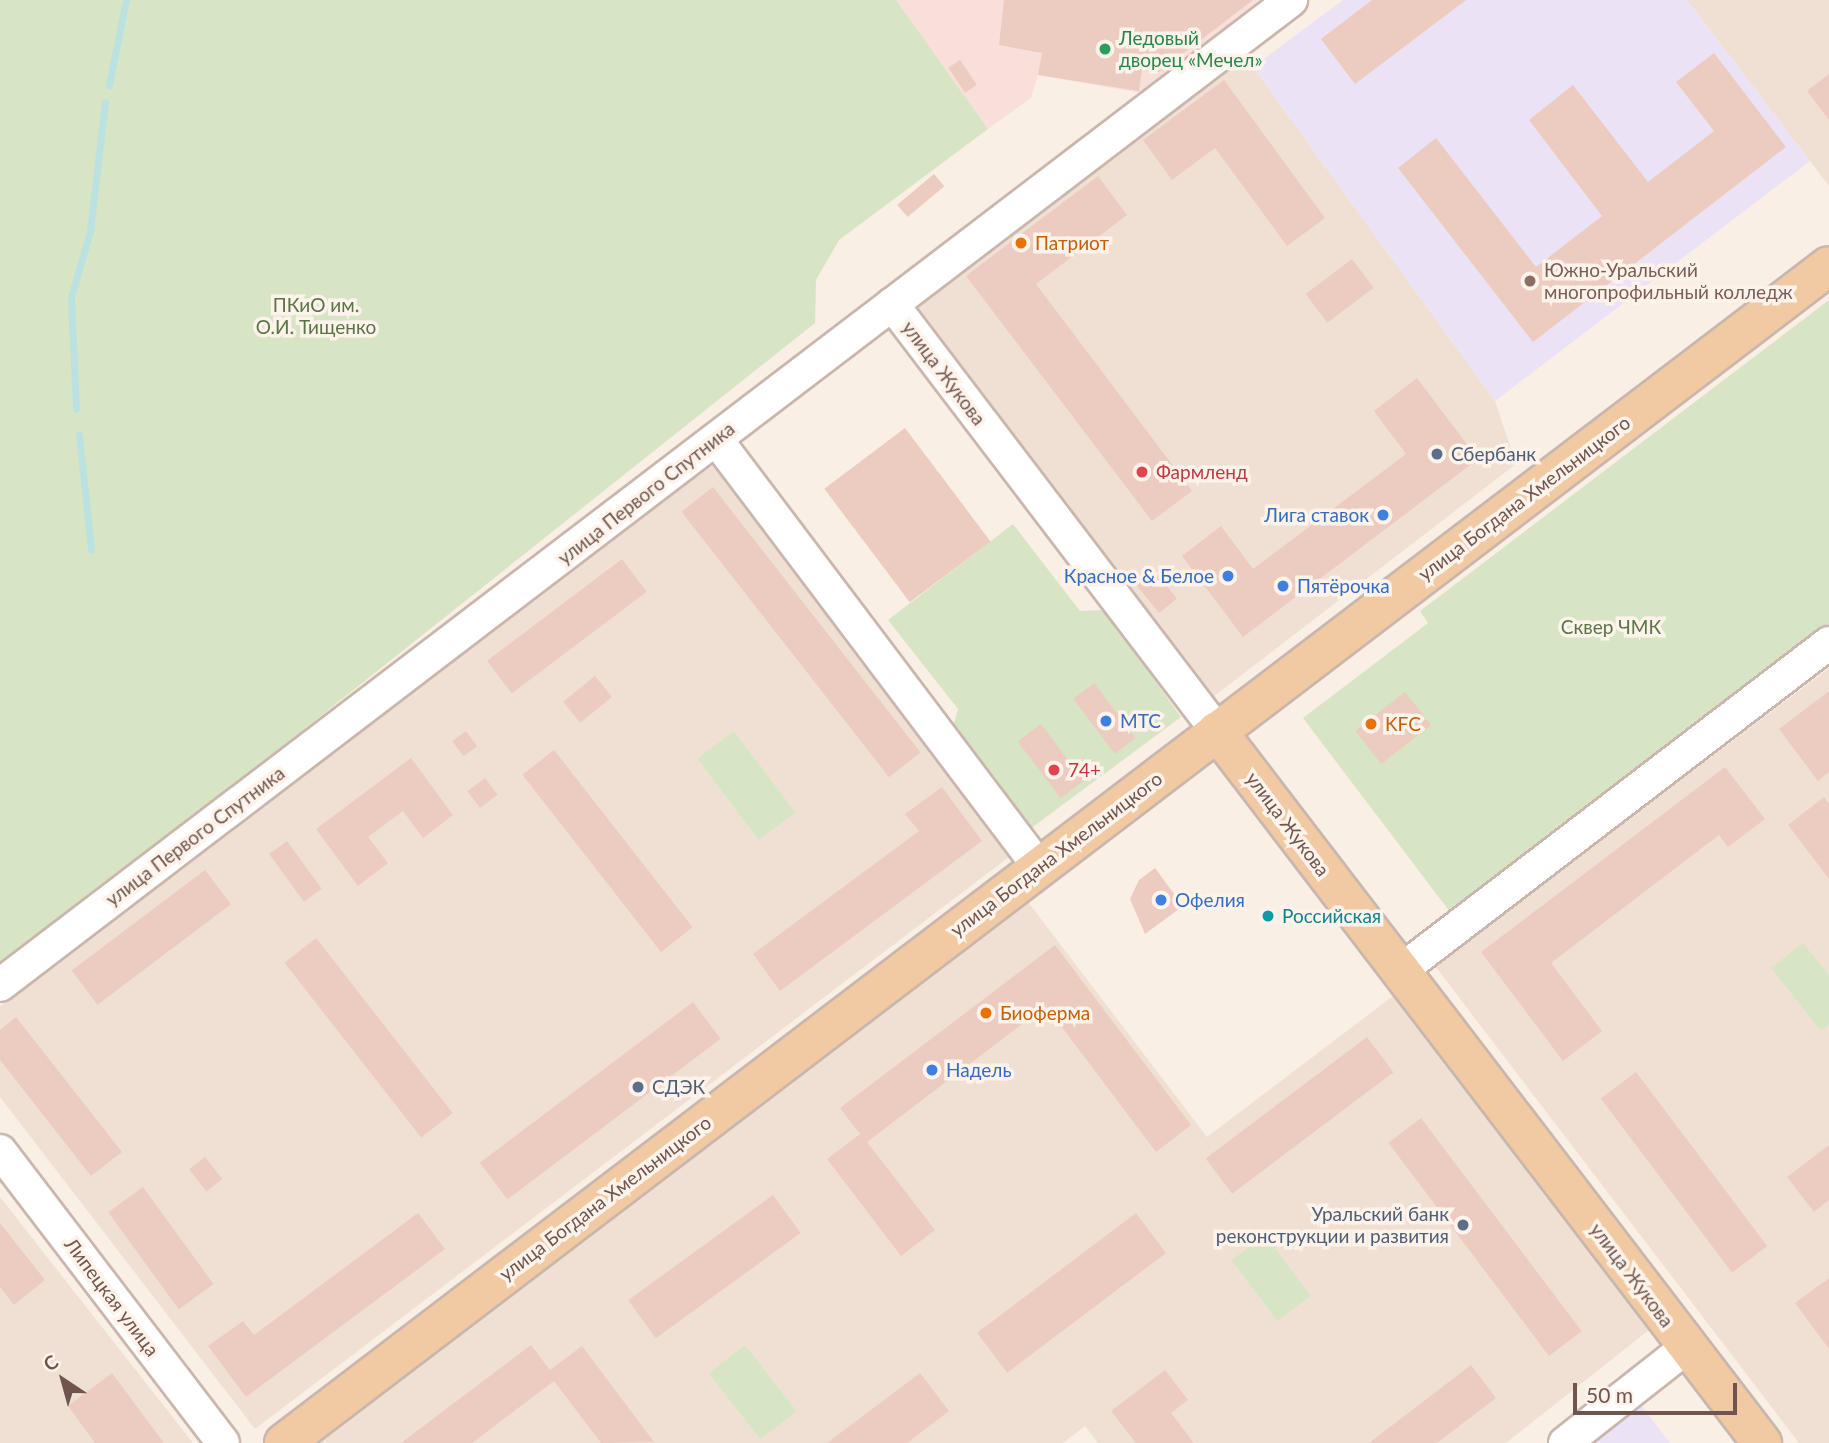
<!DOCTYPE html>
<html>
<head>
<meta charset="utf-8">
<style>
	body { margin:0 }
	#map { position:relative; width:1829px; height:1443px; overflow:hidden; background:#faefe5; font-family:Lato,sans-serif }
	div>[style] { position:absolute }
	.residential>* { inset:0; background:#f0e0d4 }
	.commercial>* { inset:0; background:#f9dfda }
	.education>* { inset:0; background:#ece2f6 }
	.green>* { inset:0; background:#d7e5c5; transform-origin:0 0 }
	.stream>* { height:7px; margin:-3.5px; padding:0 3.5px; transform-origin:3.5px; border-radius:3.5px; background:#bce1e1 }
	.building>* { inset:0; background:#eccbc0; transform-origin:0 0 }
	.roads { filter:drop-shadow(2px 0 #c9b6ad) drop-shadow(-2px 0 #c9b6ad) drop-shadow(0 2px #c9b6ad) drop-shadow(0 -2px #c9b6ad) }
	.minor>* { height:32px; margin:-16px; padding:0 16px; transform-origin:16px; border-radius:16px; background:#fff }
	.major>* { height:38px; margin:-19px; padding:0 19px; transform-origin:19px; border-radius:19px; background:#f1caa4 }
	.dots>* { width:19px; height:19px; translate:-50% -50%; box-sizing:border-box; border:4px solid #fdf3eb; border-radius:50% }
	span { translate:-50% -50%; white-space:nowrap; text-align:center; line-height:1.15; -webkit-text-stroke:7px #fdf3eb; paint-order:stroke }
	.leisure-label { font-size:19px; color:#27864d }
	.left { translate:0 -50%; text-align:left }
	.food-label { font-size:19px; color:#c56008 }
	.education-label { font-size:19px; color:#785e54 }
	.park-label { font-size:19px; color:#5a7447 }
	.street-label { font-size:19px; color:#6f554d }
	.service-label { font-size:19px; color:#4e5e75 }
	.right { translate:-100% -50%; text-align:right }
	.health-label { font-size:19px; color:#be3a42 }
	.shop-label { font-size:19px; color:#366cbe }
	.culture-label { font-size:19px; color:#0d838f }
	.north { position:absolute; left:28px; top:1345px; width:70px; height:70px; -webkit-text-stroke:5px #fdf3eb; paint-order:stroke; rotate:324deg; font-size:19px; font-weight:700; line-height:28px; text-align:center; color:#6f554d }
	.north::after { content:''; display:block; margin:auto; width:24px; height:32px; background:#6f554d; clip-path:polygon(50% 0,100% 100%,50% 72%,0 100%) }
	.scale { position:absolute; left:1573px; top:1383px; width:164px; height:32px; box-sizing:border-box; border:4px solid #6f554d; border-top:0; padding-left:9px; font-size:21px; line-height:24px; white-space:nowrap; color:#6f554d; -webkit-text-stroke:5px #fdf3eb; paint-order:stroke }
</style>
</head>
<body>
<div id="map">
	<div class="residential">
		<div style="clip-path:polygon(1687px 0,1829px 0,1829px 186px,1810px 161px)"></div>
		<div style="clip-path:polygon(1229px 64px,1253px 67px,1495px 401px,1516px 464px,1213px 697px,914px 303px)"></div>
		<div style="clip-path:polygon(708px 457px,1013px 854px,255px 1429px,0 1097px,0 1006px)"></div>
		<div style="clip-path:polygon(1829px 668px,1829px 1443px,1799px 1443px,1435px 966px)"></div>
		<div style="clip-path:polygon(1028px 902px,1207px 1137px,1393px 996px,1649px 1330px,1506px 1443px,1098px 1443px,1085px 1426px,1063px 1443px,315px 1443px)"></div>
		<div style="clip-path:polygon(0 1197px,193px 1443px,0 1443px)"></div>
	</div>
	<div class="commercial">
		<div style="clip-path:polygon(896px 0,1259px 0,1141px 93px,1038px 75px,1031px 98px,988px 129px)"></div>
	</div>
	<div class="education">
		<div style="clip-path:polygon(1343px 0,1687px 0,1810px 161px,1495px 401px,1253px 67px)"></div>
		<div style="clip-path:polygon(1638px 1401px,1670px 1443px,1582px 1443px)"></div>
	</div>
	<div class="green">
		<div style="clip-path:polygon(0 0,896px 0,988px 129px,839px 240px,816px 280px,815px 323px,0 971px)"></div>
		<div style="clip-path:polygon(1829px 300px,1829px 624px,1450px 912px,1303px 718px,1428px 623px,1420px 611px)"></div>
		<div style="clip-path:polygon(1013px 524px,1080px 611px,1104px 610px,1181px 717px,1030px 829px,952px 730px,958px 709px,888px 620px)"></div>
		<div style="left:734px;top:731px;width:102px;height:46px;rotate:53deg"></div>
		<div style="clip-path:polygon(1803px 943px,1829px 975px,1829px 1024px,1821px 1031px,1771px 968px)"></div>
		<div style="left:1265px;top:1235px;width:76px;height:42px;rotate:53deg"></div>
		<div style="left:745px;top:1345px;width:84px;height:46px;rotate:52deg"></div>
	</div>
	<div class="stream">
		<div style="left:109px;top:85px;width:87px;rotate:-78.7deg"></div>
		<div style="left:76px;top:409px;width:112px;rotate:-92.6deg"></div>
		<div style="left:71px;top:297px;width:69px;rotate:-73.9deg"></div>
		<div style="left:90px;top:231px;width:130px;rotate:-83.4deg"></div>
		<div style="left:79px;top:435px;width:115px;rotate:84deg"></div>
	</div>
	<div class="building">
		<div style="clip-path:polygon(1004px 0,1253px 0,1159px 72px,1142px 70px,1139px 91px,1038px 75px,1042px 53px,999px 45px)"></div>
		<div style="clip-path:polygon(1372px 0,1466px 0,1355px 84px,1321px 39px)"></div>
		<div style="clip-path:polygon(1714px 53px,1786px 147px,1533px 342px,1398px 168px,1436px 138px,1536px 267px,1602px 216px,1529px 120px,1573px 85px,1648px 182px,1714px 131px,1676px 82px)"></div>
		<div style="left:960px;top:60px;width:30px;height:14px;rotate:56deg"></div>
		<div style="clip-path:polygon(1829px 74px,1829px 120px,1807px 91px)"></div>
		<div style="clip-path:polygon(1224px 80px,1325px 218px,1287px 246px,1215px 148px,1172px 180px,1143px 140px)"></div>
		<div style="left:934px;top:174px;width:16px;height:48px;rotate:50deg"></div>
		<div style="clip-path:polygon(1098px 176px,1127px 215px,1036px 284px,1192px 491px,1152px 521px,966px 276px)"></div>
		<div style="left:1352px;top:259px;width:36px;height:58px;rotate:53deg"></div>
		<div style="clip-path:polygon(1417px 378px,1478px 459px,1243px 637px,1182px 556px,1221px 526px,1253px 569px,1406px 454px,1374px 411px)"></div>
		<div style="left:905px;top:428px;width:142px;height:101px;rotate:53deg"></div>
		<div style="left:713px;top:487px;width:337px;height:40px;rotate:52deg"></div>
		<div style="left:622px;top:559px;width:41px;height:169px;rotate:53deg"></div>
		<div style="left:1153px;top:569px;width:38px;height:23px;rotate:51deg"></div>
		<div style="left:595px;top:676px;width:27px;height:41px;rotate:51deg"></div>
		<div style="left:1094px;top:683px;width:69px;height:26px;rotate:53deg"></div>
		<div style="clip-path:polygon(1829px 691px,1829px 772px,1818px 781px,1779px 729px)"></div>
		<div style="left:1405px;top:692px;width:42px;height:63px;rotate:52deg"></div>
		<div style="left:1041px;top:724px;width:71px;height:29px;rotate:53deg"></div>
		<div style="left:466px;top:731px;width:19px;height:17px;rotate:54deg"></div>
		<div style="left:554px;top:750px;width:225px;height:40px;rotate:52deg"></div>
		<div style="clip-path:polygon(411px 758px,453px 815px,423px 838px,403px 811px,368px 837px,388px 863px,358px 886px,316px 829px)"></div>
		<div style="clip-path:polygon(1725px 767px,1765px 819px,1728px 847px,1719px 835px,1551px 963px,1602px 1031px,1563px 1061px,1481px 952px)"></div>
		<div style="left:485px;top:778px;width:21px;height:22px;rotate:53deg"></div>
		<div style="clip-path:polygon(942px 787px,982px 841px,780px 991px,753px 954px,919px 831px,905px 814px)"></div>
		<div style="clip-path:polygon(1824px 797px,1829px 804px,1829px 879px,1788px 825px)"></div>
		<div style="left:287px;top:841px;width:59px;height:22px;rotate:54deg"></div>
		<div style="clip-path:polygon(1155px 868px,1183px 906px,1145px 934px,1130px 899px,1139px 880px)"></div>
		<div style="left:205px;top:870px;width:43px;height:167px;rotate:53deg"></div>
		<div style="left:316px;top:938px;width:222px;height:40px;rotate:52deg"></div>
		<div style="clip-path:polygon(1055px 945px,1191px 1125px,1156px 1152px,1046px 1006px,867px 1142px,935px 1230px,901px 1256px,827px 1159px,860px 1134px,840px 1108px)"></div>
		<div style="left:693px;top:1002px;width:46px;height:267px;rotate:53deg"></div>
		<div style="clip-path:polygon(16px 1017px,122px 1152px,91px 1176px,0 1060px,0 1030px)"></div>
		<div style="left:1367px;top:1037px;width:44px;height:202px;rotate:53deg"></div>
		<div style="left:1636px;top:1072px;width:218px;height:44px;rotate:53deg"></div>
		<div style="left:1421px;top:1118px;width:267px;height:41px;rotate:53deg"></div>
		<div style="clip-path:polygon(1829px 1145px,1829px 1200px,1814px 1212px,1787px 1177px)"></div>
		<div style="left:205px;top:1157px;width:28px;height:20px;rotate:52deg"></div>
		<div style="left:143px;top:1187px;width:120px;height:43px;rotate:54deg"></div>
		<div style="left:773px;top:1195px;width:47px;height:179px;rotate:54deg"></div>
		<div style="clip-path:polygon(418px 1213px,445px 1249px,246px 1397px,208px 1346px,243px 1321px,254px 1335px)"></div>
		<div style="left:1136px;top:1213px;width:50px;height:199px;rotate:53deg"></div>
		<div style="clip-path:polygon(0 1223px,45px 1280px,14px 1305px,0 1287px)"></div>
		<div style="clip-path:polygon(1829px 1278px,1829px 1349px,1795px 1303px)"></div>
		<div style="clip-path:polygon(531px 1345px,550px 1370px,582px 1346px,654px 1442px,601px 1443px,554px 1381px,472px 1443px,401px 1443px)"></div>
		<div style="clip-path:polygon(1471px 1365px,1496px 1398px,1437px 1443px,1369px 1443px)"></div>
		<div style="clip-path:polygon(1165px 1370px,1188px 1400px,1171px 1413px,1194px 1443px,1136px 1443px,1111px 1411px)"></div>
		<div style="clip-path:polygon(112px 1373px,164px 1443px,95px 1443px,68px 1406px)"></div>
		<div style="clip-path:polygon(920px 1373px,949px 1411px,907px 1443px,827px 1443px)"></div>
	</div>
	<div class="roads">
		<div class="minor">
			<div style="left:892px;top:304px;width:537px;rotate:52.72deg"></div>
			<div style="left:716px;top:439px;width:536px;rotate:52.96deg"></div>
			<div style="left:1400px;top:971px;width:540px;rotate:-37.4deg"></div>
			<div style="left:0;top:985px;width:1624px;rotate:-37.34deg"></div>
			<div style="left:0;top:1151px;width:367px;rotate:52.6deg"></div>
			<div style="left:1565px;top:1443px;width:155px;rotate:-38.2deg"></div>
		</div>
		<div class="major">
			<div style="left:1217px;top:731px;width:897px;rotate:52.57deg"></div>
			<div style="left:284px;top:1443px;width:1942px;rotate:-37.3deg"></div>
		</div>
	</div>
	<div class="dots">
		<div style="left:1105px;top:49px;background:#2e9e5b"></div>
		<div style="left:1021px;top:243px;background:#e8710a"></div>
		<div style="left:1530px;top:281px;background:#8d6e63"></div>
		<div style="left:1437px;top:454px;background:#5c6f8a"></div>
		<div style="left:1142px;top:472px;background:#e0444e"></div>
		<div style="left:1383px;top:515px;background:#3f7fe0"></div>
		<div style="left:1228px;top:576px;background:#3f7fe0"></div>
		<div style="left:1283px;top:586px;background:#3f7fe0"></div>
		<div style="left:1106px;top:721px;background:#3f7fe0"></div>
		<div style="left:1371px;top:724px;background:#e8710a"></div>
		<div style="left:1054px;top:770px;background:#e0444e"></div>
		<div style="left:1161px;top:900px;background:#3f7fe0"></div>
		<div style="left:1268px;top:916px;background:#0f9aa8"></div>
		<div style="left:986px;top:1013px;background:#e8710a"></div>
		<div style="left:932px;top:1070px;background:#3f7fe0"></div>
		<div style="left:638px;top:1087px;background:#5c6f8a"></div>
		<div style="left:1463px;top:1225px;background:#5c6f8a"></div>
	</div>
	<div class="leisure-label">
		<span class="left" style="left:1119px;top:49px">Ледовый<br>дворец «Мечел»</span>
	</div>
	<div class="food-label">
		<span class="left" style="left:1035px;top:243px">Патриот</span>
		<span class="left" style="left:1385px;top:724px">KFC</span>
		<span class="left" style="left:1000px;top:1013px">Биоферма</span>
	</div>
	<div class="education-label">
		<span class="left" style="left:1544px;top:281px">Южно-Уральский<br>многопрофильный колледж</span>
	</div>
	<div class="park-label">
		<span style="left:316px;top:316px">ПКиО им.<br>О.И. Тищенко</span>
		<span style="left:1611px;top:627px">Сквер ЧМК</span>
	</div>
	<div class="street-label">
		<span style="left:944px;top:373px;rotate:53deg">улица Жукова</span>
		<span style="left:646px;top:493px;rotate:-38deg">улица Первого Спутника</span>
		<span style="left:1524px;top:498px;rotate:-37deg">улица Богдана Хмельницкого</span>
		<span style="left:1288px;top:824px;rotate:53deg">улица Жукова</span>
		<span style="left:195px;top:836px;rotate:-37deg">улица Первого Спутника</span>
		<span style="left:1056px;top:854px;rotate:-37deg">улица Богдана Хмельницкого</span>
		<span style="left:605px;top:1198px;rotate:-37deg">улица Богдана Хмельницкого</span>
		<span style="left:1632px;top:1275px;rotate:53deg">улица Жукова</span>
		<span style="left:112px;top:1297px;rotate:53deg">Липецкая улица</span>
	</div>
	<div class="service-label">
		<span class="left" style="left:1451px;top:454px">Сбербанк</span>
		<span class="left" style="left:652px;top:1087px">СДЭК</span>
		<span class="right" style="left:1449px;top:1225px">Уральский банк<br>реконструкции и развития</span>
	</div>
	<div class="health-label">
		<span class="left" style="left:1156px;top:472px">Фармленд</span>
		<span class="left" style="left:1068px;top:770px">74+</span>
	</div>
	<div class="shop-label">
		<span class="right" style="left:1369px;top:515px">Лига ставок</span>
		<span class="right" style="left:1214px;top:576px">Красное &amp; Белое</span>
		<span class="left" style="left:1297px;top:586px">Пятёрочка</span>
		<span class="left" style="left:1120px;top:721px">МТС</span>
		<span class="left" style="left:1175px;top:900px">Офелия</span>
		<span class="left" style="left:946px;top:1070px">Надель</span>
	</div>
	<div class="culture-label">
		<span class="left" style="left:1282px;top:916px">Российская</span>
	</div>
	<div class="north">С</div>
	<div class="scale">50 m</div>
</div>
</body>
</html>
